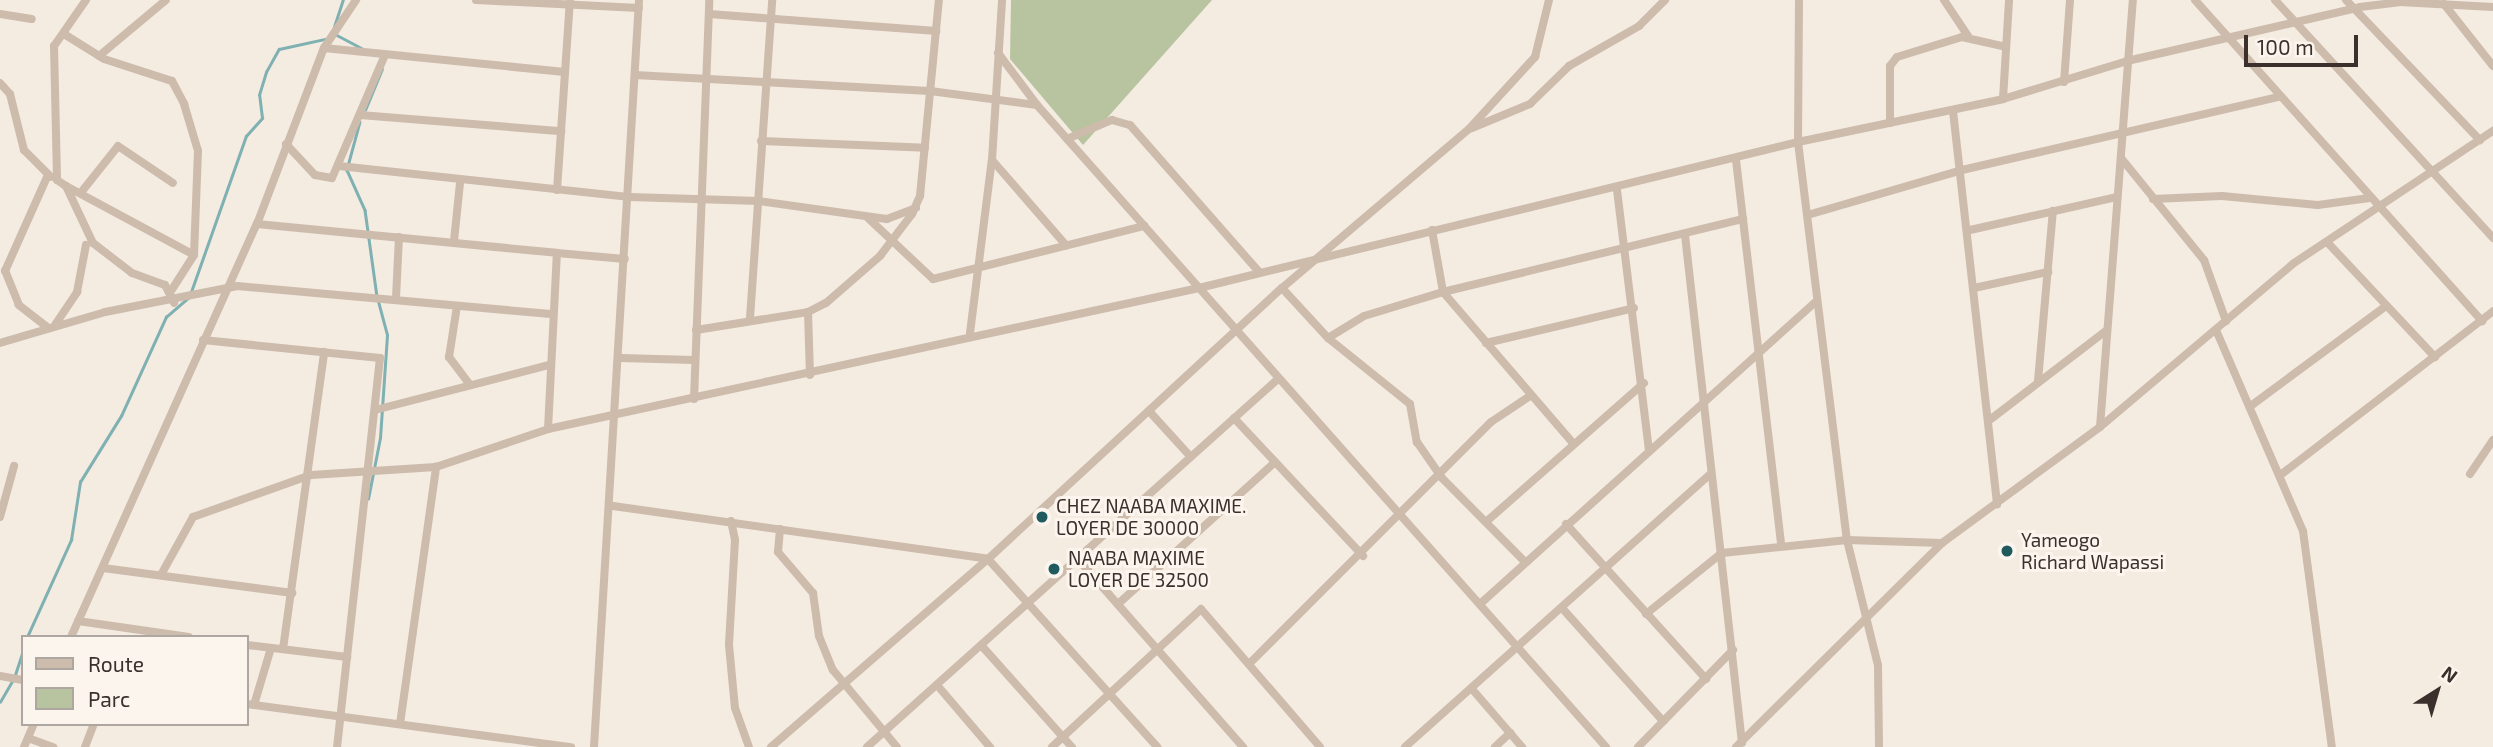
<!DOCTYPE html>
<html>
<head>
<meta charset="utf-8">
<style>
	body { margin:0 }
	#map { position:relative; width:2493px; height:747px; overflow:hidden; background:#f4ebe1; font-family:"Exo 2",sans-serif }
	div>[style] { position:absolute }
	.green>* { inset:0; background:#b8c4a0 }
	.stream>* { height:2.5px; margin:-1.25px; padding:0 1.25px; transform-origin:1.25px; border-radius:1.25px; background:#7fb0b2 }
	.street>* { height:8px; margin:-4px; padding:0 4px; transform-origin:4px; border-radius:4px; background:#cdbbac }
	.dots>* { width:19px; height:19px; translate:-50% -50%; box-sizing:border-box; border:4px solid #fbf5ee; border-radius:50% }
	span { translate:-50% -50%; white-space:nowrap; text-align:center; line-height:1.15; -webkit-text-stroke:6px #fbf5ee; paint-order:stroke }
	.poi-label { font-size:19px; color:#3b302b }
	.left { translate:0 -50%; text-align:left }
	.legend { position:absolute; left:21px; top:635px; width:228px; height:91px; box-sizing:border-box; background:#fbf5ee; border:2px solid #aea6a0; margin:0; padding:9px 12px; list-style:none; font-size:21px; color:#3b302b }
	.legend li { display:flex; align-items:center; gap:14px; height:35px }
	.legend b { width:35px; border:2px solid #aea6a0 }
	.north { position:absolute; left:2402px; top:656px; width:70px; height:70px; -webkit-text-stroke:5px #fbf5ee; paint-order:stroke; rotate:37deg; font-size:19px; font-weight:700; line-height:28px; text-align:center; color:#3b302b }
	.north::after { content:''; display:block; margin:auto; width:24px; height:32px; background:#3b302b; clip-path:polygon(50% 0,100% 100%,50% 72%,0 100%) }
	.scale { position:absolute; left:2244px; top:35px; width:114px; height:32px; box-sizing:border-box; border:4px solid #3b302b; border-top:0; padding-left:9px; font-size:21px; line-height:24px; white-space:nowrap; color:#3b302b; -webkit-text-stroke:5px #fbf5ee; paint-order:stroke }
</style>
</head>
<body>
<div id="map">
	<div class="green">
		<div style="clip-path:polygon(1011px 0,1212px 0,1083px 145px,1010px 59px)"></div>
	</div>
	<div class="stream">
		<div style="left:334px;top:27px;width:28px;rotate:-72deg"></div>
		<div style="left:335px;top:34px;width:30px;rotate:28deg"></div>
		<div style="left:365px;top:110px;width:44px;rotate:-67.5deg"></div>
		<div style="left:360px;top:122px;width:50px;rotate:105.2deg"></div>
		<div style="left:347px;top:170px;width:44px;rotate:65.8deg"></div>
		<div style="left:365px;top:210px;width:87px;rotate:82.1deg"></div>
		<div style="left:191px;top:292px;width:165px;rotate:-70.6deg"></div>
		<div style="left:246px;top:136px;width:24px;rotate:-48deg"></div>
		<div style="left:262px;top:118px;width:23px;rotate:-97deg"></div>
		<div style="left:259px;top:95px;width:24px;rotate:-73deg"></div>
		<div style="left:266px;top:72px;width:26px;rotate:-61deg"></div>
		<div style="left:279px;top:49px;width:47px;rotate:-12.3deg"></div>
		<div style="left:368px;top:499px;width:62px;rotate:-78.9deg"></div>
		<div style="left:380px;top:438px;width:103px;rotate:-86.1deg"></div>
		<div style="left:387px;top:335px;width:34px;rotate:-105deg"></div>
		<div style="left:27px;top:637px;width:107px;rotate:-65.6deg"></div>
		<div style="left:71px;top:540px;width:59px;rotate:-81.2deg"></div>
		<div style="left:80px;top:482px;width:78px;rotate:-58.2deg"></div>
		<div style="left:121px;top:416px;width:109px;rotate:-65.6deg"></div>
		<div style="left:166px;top:317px;width:29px;rotate:-41deg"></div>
		<div style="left:15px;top:675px;width:26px;rotate:-72deg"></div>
		<div style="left:0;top:702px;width:24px;rotate:-60deg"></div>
	</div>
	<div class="street">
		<div style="left:86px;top:0;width:56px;rotate:124.8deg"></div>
		<div style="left:54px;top:46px;width:134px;rotate:88.7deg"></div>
		<div style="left:57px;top:180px;width:11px;rotate:34deg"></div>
		<div style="left:66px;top:186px;width:63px;rotate:64.7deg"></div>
		<div style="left:93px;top:243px;width:49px;rotate:37.6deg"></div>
		<div style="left:132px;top:273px;width:35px;rotate:20deg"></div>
		<div style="left:165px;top:285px;width:20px;rotate:63deg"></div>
		<div style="left:476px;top:0;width:163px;rotate:2.8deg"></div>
		<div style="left:1799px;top:0;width:142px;rotate:90.4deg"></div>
		<div style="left:1798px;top:142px;width:401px;rotate:83deg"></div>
		<div style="left:1847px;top:540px;width:129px;rotate:76.1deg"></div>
		<div style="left:1878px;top:665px;width:82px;rotate:89.3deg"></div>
		<div style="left:1944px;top:0;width:43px;rotate:56.3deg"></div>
		<div style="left:2195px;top:0;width:431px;rotate:48.2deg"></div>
		<div style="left:2275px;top:0;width:323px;rotate:47.5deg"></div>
		<div style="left:2346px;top:0;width:194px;rotate:46.3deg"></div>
		<div style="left:2444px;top:4px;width:79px;rotate:51.7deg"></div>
		<div style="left:0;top:14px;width:32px;rotate:9deg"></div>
		<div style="left:709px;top:14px;width:228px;rotate:4.3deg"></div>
		<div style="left:64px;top:34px;width:47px;rotate:32deg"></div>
		<div style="left:104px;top:59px;width:71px;rotate:17.9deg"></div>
		<div style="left:172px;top:81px;width:26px;rotate:62deg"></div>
		<div style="left:184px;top:104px;width:49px;rotate:73.4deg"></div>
		<div style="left:198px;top:151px;width:104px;rotate:92.2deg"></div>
		<div style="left:194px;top:255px;width:43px;rotate:122.6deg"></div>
		<div style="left:324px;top:48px;width:242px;rotate:5.7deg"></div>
		<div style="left:998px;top:53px;width:65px;rotate:53.1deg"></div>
		<div style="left:1037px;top:105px;width:858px;rotate:48.45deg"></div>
		<div style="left:99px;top:56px;width:87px;rotate:-39.9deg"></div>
		<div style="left:635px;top:75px;width:295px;rotate:3.1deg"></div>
		<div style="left:930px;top:91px;width:108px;rotate:7.5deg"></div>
		<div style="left:2064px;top:82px;width:82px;rotate:-85.8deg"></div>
		<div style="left:0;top:83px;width:15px;rotate:48deg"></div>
		<div style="left:10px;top:94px;width:58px;rotate:76deg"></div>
		<div style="left:24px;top:150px;width:38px;rotate:45deg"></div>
		<div style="left:2003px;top:99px;width:99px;rotate:-86.5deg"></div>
		<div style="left:1953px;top:111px;width:396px;rotate:83.6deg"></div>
		<div style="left:360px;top:115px;width:202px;rotate:4.6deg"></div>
		<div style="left:1890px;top:123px;width:57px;rotate:-90deg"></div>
		<div style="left:1890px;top:66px;width:11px;rotate:-52deg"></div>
		<div style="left:1897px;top:57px;width:68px;rotate:-17.1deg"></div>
		<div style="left:1962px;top:37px;width:45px;rotate:12.8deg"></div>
		<div style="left:1472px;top:128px;width:63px;rotate:-22.5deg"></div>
		<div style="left:1530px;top:104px;width:54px;rotate:-44.3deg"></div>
		<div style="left:1569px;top:66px;width:81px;rotate:-29.7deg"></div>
		<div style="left:1639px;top:26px;width:37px;rotate:-45deg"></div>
		<div style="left:1067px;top:139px;width:49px;rotate:-22.9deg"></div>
		<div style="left:1112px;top:120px;width:19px;rotate:16deg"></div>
		<div style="left:1130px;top:125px;width:196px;rotate:48.7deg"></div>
		<div style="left:761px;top:141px;width:164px;rotate:2.4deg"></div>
		<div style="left:286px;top:144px;width:42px;rotate:46.9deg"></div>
		<div style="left:315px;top:175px;width:17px;rotate:10deg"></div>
		<div style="left:332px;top:178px;width:134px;rotate:-66.7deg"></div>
		<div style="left:2121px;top:158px;width:132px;rotate:50.9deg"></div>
		<div style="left:2204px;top:260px;width:65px;rotate:70.2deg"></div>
		<div style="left:992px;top:160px;width:113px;rotate:49deg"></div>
		<div style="left:1736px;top:160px;width:388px;rotate:83.3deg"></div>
		<div style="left:339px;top:166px;width:293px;rotate:6.1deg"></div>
		<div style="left:630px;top:197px;width:129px;rotate:1.8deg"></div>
		<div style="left:759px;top:201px;width:129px;rotate:8deg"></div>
		<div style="left:887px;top:219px;width:31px;rotate:-21deg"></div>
		<div style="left:66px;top:186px;width:145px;rotate:28.3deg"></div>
		<div style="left:83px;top:190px;width:56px;rotate:-51.5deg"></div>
		<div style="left:118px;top:146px;width:66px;rotate:33.9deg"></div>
		<div style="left:557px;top:190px;width:190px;rotate:-86.1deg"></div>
		<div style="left:1617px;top:190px;width:261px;rotate:83deg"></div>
		<div style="left:2153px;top:199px;width:69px;rotate:-2.5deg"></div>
		<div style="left:2222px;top:196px;width:96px;rotate:5.4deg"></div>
		<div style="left:2318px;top:205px;width:52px;rotate:-7.7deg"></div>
		<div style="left:1811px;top:214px;width:157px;rotate:-16.2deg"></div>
		<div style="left:1962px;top:170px;width:325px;rotate:-13deg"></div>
		<div style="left:868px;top:218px;width:89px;rotate:43.2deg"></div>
		<div style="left:933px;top:279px;width:218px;rotate:-14.1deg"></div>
		<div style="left:257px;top:224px;width:301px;rotate:5.5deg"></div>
		<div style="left:1432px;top:230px;width:63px;rotate:79.9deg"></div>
		<div style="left:1443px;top:292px;width:198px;rotate:49.3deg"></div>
		<div style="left:1970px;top:230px;width:151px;rotate:-12.7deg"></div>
		<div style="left:1685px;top:235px;width:511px;rotate:83.6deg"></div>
		<div style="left:454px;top:241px;width:58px;rotate:-84.1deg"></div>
		<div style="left:2327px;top:242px;width:158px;rotate:46.8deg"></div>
		<div style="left:1282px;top:288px;width:68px;rotate:47.4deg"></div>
		<div style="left:1328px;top:338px;width:105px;rotate:38.8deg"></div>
		<div style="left:1410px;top:404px;width:39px;rotate:80deg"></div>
		<div style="left:1417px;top:442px;width:44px;rotate:55.2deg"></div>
		<div style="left:1442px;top:478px;width:118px;rotate:45.3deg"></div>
		<div style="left:1974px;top:288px;width:76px;rotate:-12.2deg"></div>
		<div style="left:396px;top:298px;width:61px;rotate:-87.2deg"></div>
		<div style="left:457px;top:306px;width:52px;rotate:98.9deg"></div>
		<div style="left:449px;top:357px;width:35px;rotate:53deg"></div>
		<div style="left:808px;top:312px;width:63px;rotate:88.2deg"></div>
		<div style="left:750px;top:318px;width:319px;rotate:-86deg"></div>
		<div style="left:55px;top:325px;width:40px;rotate:-56deg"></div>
		<div style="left:77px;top:292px;width:48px;rotate:-79.2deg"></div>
		<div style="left:47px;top:327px;width:36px;rotate:-142deg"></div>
		<div style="left:19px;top:305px;width:37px;rotate:-112deg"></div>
		<div style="left:5px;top:271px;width:105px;rotate:-65.9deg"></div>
		<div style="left:696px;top:330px;width:113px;rotate:-9.1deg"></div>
		<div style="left:808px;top:312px;width:20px;rotate:-27deg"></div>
		<div style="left:826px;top:303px;width:72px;rotate:-41deg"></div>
		<div style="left:880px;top:256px;width:53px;rotate:-52.7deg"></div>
		<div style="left:912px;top:214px;width:20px;rotate:-66deg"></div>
		<div style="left:920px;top:196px;width:197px;rotate:-84.5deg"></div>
		<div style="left:2216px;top:330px;width:219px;rotate:66.6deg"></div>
		<div style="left:2303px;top:531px;width:218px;rotate:82.4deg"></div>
		<div style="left:970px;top:333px;width:174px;rotate:-82.8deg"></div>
		<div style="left:992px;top:160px;width:160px;rotate:-86.4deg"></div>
		<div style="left:1328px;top:338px;width:42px;rotate:-31.4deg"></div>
		<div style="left:1364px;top:316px;width:83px;rotate:-16.9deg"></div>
		<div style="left:1443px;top:292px;width:309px;rotate:-13.7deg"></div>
		<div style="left:203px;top:340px;width:178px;rotate:5.8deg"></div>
		<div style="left:380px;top:358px;width:391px;rotate:96.3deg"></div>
		<div style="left:0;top:343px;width:109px;rotate:-16.4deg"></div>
		<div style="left:105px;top:312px;width:135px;rotate:-11.1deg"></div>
		<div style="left:237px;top:286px;width:315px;rotate:5.1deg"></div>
		<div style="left:1486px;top:343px;width:152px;rotate:-13.3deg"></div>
		<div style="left:620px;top:358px;width:74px;rotate:1.5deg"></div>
		<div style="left:2038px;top:381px;width:171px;rotate:-85deg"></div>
		<div style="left:694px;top:399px;width:399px;rotate:-87.8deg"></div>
		<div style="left:2252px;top:405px;width:167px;rotate:-36.5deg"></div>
		<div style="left:375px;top:410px;width:180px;rotate:-14.5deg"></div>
		<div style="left:1149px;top:411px;width:61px;rotate:47.7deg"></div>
		<div style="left:1234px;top:418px;width:189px;rotate:46.9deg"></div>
		<div style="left:1991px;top:419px;width:146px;rotate:-37.5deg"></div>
		<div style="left:2100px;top:427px;width:428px;rotate:-85.6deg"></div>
		<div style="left:548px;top:429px;width:176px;rotate:-87.1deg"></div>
		<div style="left:557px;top:253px;width:68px;rotate:5deg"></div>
		<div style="left:2283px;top:473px;width:265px;rotate:-37.6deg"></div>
		<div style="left:2470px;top:474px;width:41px;rotate:-55.9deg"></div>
		<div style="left:613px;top:506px;width:379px;rotate:8deg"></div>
		<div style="left:988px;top:559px;width:253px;rotate:48deg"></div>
		<div style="left:0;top:517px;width:53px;rotate:-74.6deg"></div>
		<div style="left:731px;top:521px;width:19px;rotate:78deg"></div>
		<div style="left:735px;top:540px;width:105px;rotate:93.3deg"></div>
		<div style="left:729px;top:645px;width:63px;rotate:84.6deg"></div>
		<div style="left:735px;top:708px;width:41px;rotate:70.3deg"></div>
		<div style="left:1487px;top:521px;width:209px;rotate:-41.3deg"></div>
		<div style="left:1566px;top:524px;width:209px;rotate:47.9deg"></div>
		<div style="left:780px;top:529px;width:23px;rotate:95deg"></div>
		<div style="left:778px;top:552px;width:54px;rotate:49.5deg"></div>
		<div style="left:813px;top:593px;width:43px;rotate:82.1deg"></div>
		<div style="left:819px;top:636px;width:37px;rotate:68deg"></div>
		<div style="left:833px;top:670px;width:100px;rotate:50.3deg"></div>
		<div style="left:1077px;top:558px;width:252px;rotate:48.7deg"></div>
		<div style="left:103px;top:568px;width:191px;rotate:7.5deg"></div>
		<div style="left:162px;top:573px;width:64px;rotate:-61deg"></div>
		<div style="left:193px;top:517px;width:125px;rotate:-19.6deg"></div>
		<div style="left:311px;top:475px;width:125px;rotate:-3.7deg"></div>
		<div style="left:436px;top:467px;width:118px;rotate:-18.7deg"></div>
		<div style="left:548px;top:429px;width:666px;rotate:-12.22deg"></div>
		<div style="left:1199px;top:288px;width:617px;rotate:-13.7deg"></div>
		<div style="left:1798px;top:142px;width:209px;rotate:-11.8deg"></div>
		<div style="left:2003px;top:99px;width:130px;rotate:-17deg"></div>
		<div style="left:2127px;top:61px;width:239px;rotate:-13deg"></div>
		<div style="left:2360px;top:7px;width:39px;rotate:-7deg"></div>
		<div style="left:2399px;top:2px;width:94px;rotate:3deg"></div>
		<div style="left:1118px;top:604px;width:212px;rotate:-42.1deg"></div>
		<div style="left:1480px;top:604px;width:453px;rotate:-42deg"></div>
		<div style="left:1562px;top:608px;width:152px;rotate:48.2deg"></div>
		<div style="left:1646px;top:614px;width:97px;rotate:-38.8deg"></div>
		<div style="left:1722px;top:553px;width:126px;rotate:-5.9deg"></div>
		<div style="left:1847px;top:540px;width:95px;rotate:1.8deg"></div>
		<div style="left:78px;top:621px;width:112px;rotate:8.2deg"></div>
		<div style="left:71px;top:637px;width:453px;rotate:-65.8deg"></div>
		<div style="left:257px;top:224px;width:188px;rotate:-69.2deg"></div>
		<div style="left:324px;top:48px;width:58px;rotate:-56.3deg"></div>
		<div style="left:247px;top:645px;width:101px;rotate:6.8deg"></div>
		<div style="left:981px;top:645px;width:137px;rotate:48.3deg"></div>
		<div style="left:283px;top:649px;width:300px;rotate:-82.1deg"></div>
		<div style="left:1249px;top:664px;width:342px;rotate:-45deg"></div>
		<div style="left:1491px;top:422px;width:47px;rotate:-33.7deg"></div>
		<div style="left:0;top:676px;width:23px;rotate:10deg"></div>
		<div style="left:937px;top:685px;width:82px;rotate:49.5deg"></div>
		<div style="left:1472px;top:689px;width:77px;rotate:49.2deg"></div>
		<div style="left:247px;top:704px;width:327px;rotate:7.6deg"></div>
		<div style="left:254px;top:705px;width:59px;rotate:-73.4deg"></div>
		<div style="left:400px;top:724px;width:260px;rotate:-82deg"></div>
		<div style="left:28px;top:738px;width:27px;rotate:20deg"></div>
		<div style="left:24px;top:747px;width:25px;rotate:-67deg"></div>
		<div style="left:85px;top:747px;width:25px;rotate:-69deg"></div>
		<div style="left:594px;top:747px;width:748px;rotate:-86.55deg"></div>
		<div style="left:771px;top:747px;width:287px;rotate:-40.9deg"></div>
		<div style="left:988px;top:559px;width:400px;rotate:-42.7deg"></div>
		<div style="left:1282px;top:288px;width:245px;rotate:-40.4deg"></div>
		<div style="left:1469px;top:129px;width:98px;rotate:-47.5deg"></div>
		<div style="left:1535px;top:57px;width:59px;rotate:-76.2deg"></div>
		<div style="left:867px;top:747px;width:553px;rotate:-41.85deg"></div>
		<div style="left:1052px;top:747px;width:203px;rotate:-42.8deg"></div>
		<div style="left:1201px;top:609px;width:182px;rotate:49.2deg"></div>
		<div style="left:1405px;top:747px;width:409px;rotate:-41.8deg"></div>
		<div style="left:1495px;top:747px;width:21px;rotate:-43deg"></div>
		<div style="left:1638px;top:747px;width:136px;rotate:-45.6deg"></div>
		<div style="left:1736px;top:747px;width:290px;rotate:-44.7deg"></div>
		<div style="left:1942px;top:543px;width:196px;rotate:-36.3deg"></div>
		<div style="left:2100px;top:427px;width:254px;rotate:-40.2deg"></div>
		<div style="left:2294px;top:263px;width:239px;rotate:-33.6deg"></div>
	</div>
	<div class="dots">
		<div style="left:1042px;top:517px;background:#1f5a5e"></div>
		<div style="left:2007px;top:551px;background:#1f5a5e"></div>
		<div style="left:1054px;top:569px;background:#1f5a5e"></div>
	</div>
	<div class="poi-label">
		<span class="left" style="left:1056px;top:517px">CHEZ NAABA MAXIME.<br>LOYER DE 30000</span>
		<span class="left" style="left:2021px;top:551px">Yameogo<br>Richard Wapassi</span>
		<span class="left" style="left:1068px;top:569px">NAABA MAXIME<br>LOYER DE 32500</span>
	</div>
	<ul class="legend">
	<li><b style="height:9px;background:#cdbbac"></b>Route</li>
	<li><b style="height:19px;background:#b8c4a0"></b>Parc</li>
	</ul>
	<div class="north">N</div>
	<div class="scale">100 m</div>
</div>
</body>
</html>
